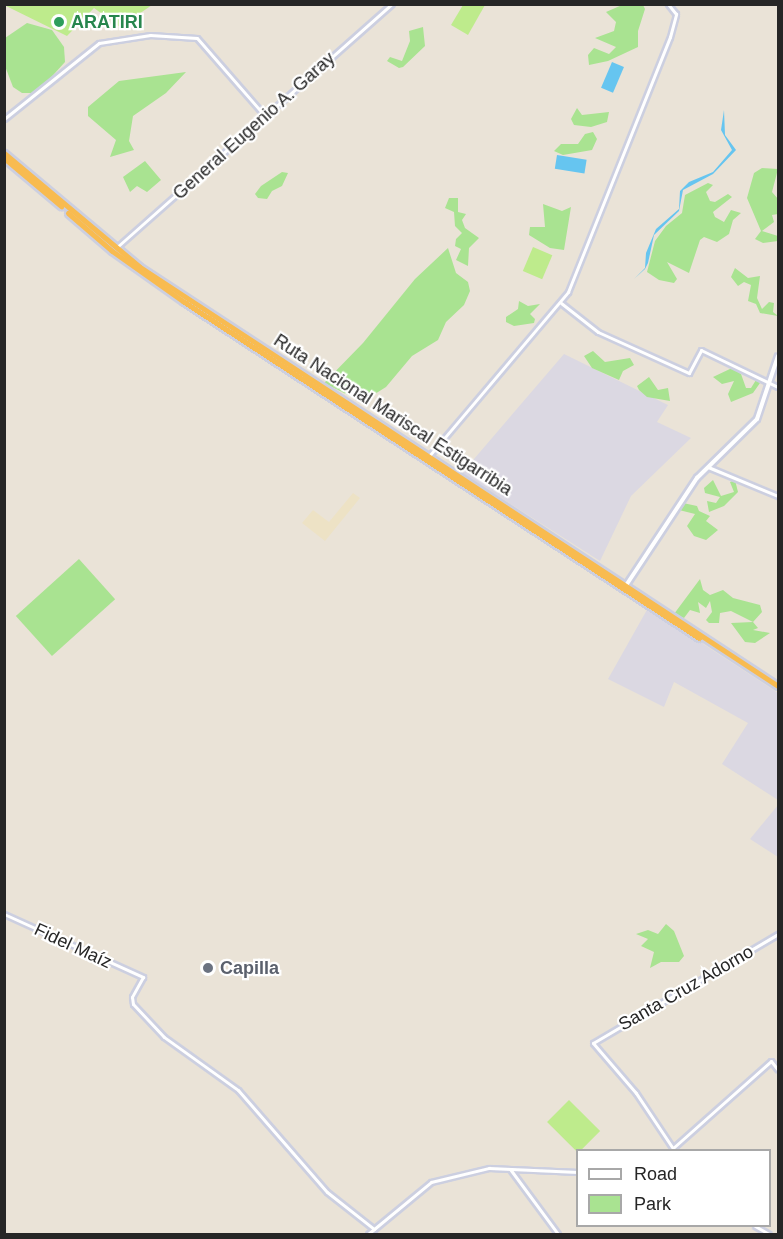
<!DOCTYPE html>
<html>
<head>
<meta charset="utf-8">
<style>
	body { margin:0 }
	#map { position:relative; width:783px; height:1239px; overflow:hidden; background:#eae3d7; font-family:Arial,sans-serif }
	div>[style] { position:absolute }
	.industrial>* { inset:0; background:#dbd8e2 }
	.education>* { inset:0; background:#ede2c5 }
	.green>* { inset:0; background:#a9e391; transform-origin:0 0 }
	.pitch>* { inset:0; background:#beeb8c; transform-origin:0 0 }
	.water>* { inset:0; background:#66c5f0; transform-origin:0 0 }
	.roads { filter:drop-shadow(2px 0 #cccfe0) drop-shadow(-2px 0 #cccfe0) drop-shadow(0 2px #cccfe0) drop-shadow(0 -2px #cccfe0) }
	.tertiary>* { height:3px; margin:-1.5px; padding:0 1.5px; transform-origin:1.5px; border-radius:1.5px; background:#fff }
	.secondary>* { height:4px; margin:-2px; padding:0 2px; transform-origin:2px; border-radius:2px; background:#fff }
	.trunk>* { height:5px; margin:-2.5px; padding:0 2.5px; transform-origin:2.5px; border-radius:2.5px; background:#f8bb50 }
	.dots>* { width:16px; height:16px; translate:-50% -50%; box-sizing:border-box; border:3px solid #fff; border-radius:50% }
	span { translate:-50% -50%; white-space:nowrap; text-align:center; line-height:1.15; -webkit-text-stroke:4.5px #fff; paint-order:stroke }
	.leisure-label { font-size:18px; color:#27864d; font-weight:700 }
	.left { translate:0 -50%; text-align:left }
	.street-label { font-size:18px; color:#262626 }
	.worship-label { font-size:18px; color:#5b616d; font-weight:700 }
	.frame { position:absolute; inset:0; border:6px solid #262626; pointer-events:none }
	.legend { position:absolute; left:576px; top:1149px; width:195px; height:78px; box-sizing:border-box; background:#fff; border:2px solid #a8a8a8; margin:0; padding:8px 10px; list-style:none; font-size:18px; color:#262626 }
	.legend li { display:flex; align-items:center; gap:12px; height:30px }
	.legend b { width:30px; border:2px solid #a8a8a8 }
</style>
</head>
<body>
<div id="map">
	<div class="industrial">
		<div style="clip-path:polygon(564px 354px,668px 405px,657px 422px,691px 438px,631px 496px,600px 561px,462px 473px)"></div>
		<div style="clip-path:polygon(648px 608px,778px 693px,778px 800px,722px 764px,748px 723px,674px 682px,664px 707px,608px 679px)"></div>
		<div style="clip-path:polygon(778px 805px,778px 857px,750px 839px)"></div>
	</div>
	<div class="education">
		<div style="clip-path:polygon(353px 493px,360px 498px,325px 541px,302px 523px,313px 510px,329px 522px)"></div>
	</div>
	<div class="green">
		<div style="clip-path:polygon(622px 5px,643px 5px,645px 9px,638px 31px,638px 47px,608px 61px,589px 65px,588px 55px,594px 48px,609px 54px,616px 47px,595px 38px,614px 31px,616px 22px,606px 12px)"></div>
		<div style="clip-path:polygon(27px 23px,52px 30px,64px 47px,65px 62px,45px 84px,32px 93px,22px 93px,13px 87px,5px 66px,5px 38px)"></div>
		<div style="clip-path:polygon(423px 27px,425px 46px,403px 67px,399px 68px,387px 61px,390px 57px,402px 61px,410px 41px,409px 31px)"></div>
		<div style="clip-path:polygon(186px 72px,166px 93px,133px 116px,129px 141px,134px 150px,110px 157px,116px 140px,88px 116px,88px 107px,119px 81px)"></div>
		<div style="clip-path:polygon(577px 108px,582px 115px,609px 112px,607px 122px,591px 127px,574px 125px,571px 119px)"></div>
		<div style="clip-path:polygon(593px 132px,597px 139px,592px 150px,563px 155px,554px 151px,561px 144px,578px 144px,585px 134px)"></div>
		<div style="clip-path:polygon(145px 161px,161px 180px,147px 192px,137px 186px,130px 192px,123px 177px)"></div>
		<div style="clip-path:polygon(762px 168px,778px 169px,772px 192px,778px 199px,778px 214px,772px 215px,774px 222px,762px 231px,778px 236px,778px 241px,763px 243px,755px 239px,761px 231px,747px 198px,754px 173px)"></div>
		<div style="clip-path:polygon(282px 172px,288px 173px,282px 186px,272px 191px,267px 199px,258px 198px,255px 194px,261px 186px)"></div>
		<div style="clip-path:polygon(708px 183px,713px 185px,706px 192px,710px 201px,715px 202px,728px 194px,732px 197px,713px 212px,715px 217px,724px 222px,731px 210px,741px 213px,733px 220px,729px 234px,717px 242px,704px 237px,700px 240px,689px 273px,667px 262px,677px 279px,674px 283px,659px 280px,647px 272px,655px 241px,666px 226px,682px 213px,685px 195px)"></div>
		<div style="clip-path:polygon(449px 198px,458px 198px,458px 212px,466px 214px,462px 220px,465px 228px,479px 238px,469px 248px,468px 266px,456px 260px,461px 249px,455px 246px,456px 239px,462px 233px,455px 226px,454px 212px,445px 208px)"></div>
		<div style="clip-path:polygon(543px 204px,562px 211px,571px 207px,564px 250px,550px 248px,529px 235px,530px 227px,545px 227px)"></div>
		<div style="clip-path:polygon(448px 248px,456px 273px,468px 282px,470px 291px,464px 305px,446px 322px,438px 340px,412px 356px,386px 387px,362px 402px,324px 383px,363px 343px,415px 279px)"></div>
		<div style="clip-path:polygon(735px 268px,748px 278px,760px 276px,757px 298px,762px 309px,769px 302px,774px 303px,773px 312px,778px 316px,760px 313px,756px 304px,748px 301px,751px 285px,744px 282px,738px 286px,731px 277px)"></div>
		<div style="clip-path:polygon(519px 301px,528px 306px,540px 304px,530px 314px,535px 319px,534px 323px,514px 326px,506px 322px,506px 317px,518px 309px)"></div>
		<div style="clip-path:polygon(593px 351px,605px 362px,630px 358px,634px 365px,623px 371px,619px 380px,592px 368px,584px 356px)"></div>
		<div style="clip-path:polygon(732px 368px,741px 374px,746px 388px,751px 388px,756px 380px,760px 383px,753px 393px,731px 402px,728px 394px,734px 381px,722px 384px,713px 377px)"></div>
		<div style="clip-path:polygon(649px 377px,658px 390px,668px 388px,670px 401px,647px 397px,639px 390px,637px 386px)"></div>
		<div style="clip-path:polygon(713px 480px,721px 496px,734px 492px,730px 482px,735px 480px,738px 492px,724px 506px,709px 512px,707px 501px,716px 503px,720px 497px,705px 493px,704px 488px)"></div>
		<div style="clip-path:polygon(683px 503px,697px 506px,699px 511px,710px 516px,706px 521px,718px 530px,706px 540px,694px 536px,687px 526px,695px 514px,679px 510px)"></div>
		<div style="left:79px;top:559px;width:54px;height:85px;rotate:48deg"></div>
		<div style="clip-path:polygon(700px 579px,703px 590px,710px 595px,723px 590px,733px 598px,760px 605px,762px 612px,753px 622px,758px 628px,753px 630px,770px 633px,755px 643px,745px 642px,731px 623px,753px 622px,731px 611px,720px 613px,719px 623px,709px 623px,706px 620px,712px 612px,710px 601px,706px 608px,698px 602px,700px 613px,690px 610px,684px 618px,674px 614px)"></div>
		<div style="clip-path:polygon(666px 924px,674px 931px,684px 956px,679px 962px,661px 962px,650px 968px,654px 952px,641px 946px,648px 939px,636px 934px,648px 930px,658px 934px)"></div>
	</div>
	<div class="pitch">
		<div style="clip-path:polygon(4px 5px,5px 4px,152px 5px,120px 27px,94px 8px,67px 36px)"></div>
		<div style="clip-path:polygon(463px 5px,485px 5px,468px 35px,451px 25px)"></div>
		<div style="left:533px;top:247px;width:21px;height:26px;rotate:23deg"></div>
		<div style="left:569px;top:1100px;width:44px;height:31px;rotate:45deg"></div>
	</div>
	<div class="water">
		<div style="left:612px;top:62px;width:13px;height:28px;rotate:23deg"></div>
		<div style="clip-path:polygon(724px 110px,725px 135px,736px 150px,713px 174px,683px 190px,679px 211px,654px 235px,648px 263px,645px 269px,634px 279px,645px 268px,646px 253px,656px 229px,679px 209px,680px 191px,689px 182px,713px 172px,732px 150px,721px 130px)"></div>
		<div style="left:557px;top:155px;width:30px;height:14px;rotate:9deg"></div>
	</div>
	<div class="roads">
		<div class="tertiary">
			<div style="left:4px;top:119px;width:122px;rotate:-38.7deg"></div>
			<div style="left:99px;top:43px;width:52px;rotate:-8.9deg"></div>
			<div style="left:150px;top:35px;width:47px;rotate:3.7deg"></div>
			<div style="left:197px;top:38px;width:103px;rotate:48.9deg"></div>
			<div style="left:117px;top:247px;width:367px;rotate:-41.5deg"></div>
			<div style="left:561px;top:303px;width:47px;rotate:38.1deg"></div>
			<div style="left:598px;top:332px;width:100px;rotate:24.3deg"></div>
			<div style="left:689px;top:373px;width:26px;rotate:-62deg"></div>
			<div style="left:701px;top:350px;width:85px;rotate:25.7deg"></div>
			<div style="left:429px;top:456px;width:215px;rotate:-49.7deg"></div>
			<div style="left:568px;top:292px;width:275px;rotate:-68.2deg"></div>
			<div style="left:670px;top:37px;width:24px;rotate:-75deg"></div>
			<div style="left:676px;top:14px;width:13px;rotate:-129deg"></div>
			<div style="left:708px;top:467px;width:76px;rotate:22.5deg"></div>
			<div style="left:4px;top:914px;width:153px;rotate:24.4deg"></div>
			<div style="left:143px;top:977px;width:23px;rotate:119deg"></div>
			<div style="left:132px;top:997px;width:7px;rotate:82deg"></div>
			<div style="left:133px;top:1004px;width:45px;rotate:46.8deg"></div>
			<div style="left:164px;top:1037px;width:91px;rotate:35.6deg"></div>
			<div style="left:238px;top:1090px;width:135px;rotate:48.9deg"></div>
			<div style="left:327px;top:1192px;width:60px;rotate:38.2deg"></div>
			<div style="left:673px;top:1148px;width:131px;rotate:-41.6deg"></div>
			<div style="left:771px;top:1061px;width:11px;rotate:52deg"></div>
			<div style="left:674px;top:1150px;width:69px;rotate:-123.7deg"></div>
			<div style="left:636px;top:1093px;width:66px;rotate:-130.7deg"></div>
			<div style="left:593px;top:1043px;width:215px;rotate:-30.5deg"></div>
			<div style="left:510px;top:1169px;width:81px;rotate:53.6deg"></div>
			<div style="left:755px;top:1226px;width:16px;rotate:30deg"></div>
			<div style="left:368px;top:1234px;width:82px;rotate:-39.5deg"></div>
			<div style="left:431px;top:1182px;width:60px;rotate:-13.6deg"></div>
			<div style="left:489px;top:1168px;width:89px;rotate:2.6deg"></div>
		</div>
		<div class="secondary">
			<div style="left:625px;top:587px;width:131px;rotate:-56.6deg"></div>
			<div style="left:697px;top:478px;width:84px;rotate:-44.5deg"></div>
			<div style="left:757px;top:419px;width:66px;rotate:-71.6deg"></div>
		</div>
		<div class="trunk">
			<div style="left:4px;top:153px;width:177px;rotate:40deg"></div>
			<div style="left:140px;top:267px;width:763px;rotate:33.29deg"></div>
			<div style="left:4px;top:158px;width:75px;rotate:40.1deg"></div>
			<div style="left:68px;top:213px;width:58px;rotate:40.8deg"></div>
			<div style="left:112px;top:251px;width:88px;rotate:35.3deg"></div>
			<div style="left:184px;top:302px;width:615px;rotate:33.12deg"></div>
		</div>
	</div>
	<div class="dots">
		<div style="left:59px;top:22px;background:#2e9e5b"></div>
		<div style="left:208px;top:968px;background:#6b7280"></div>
	</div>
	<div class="leisure-label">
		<span class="left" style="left:71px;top:22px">ARATIRI</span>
	</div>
	<div class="street-label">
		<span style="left:254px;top:126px;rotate:-42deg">General Eugenio A. Garay</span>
		<span style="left:393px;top:415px;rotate:33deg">Ruta Nacional Mariscal Estigarribia</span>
		<span style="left:73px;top:946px;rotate:25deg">Fidel Maíz</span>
		<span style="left:686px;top:988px;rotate:-30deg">Santa Cruz Adorno</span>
	</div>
	<div class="worship-label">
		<span class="left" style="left:220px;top:968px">Capilla</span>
	</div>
	<div class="frame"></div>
	<ul class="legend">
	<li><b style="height:8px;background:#fff"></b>Road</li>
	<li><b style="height:16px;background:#a9e391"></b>Park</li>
	</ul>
</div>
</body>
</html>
